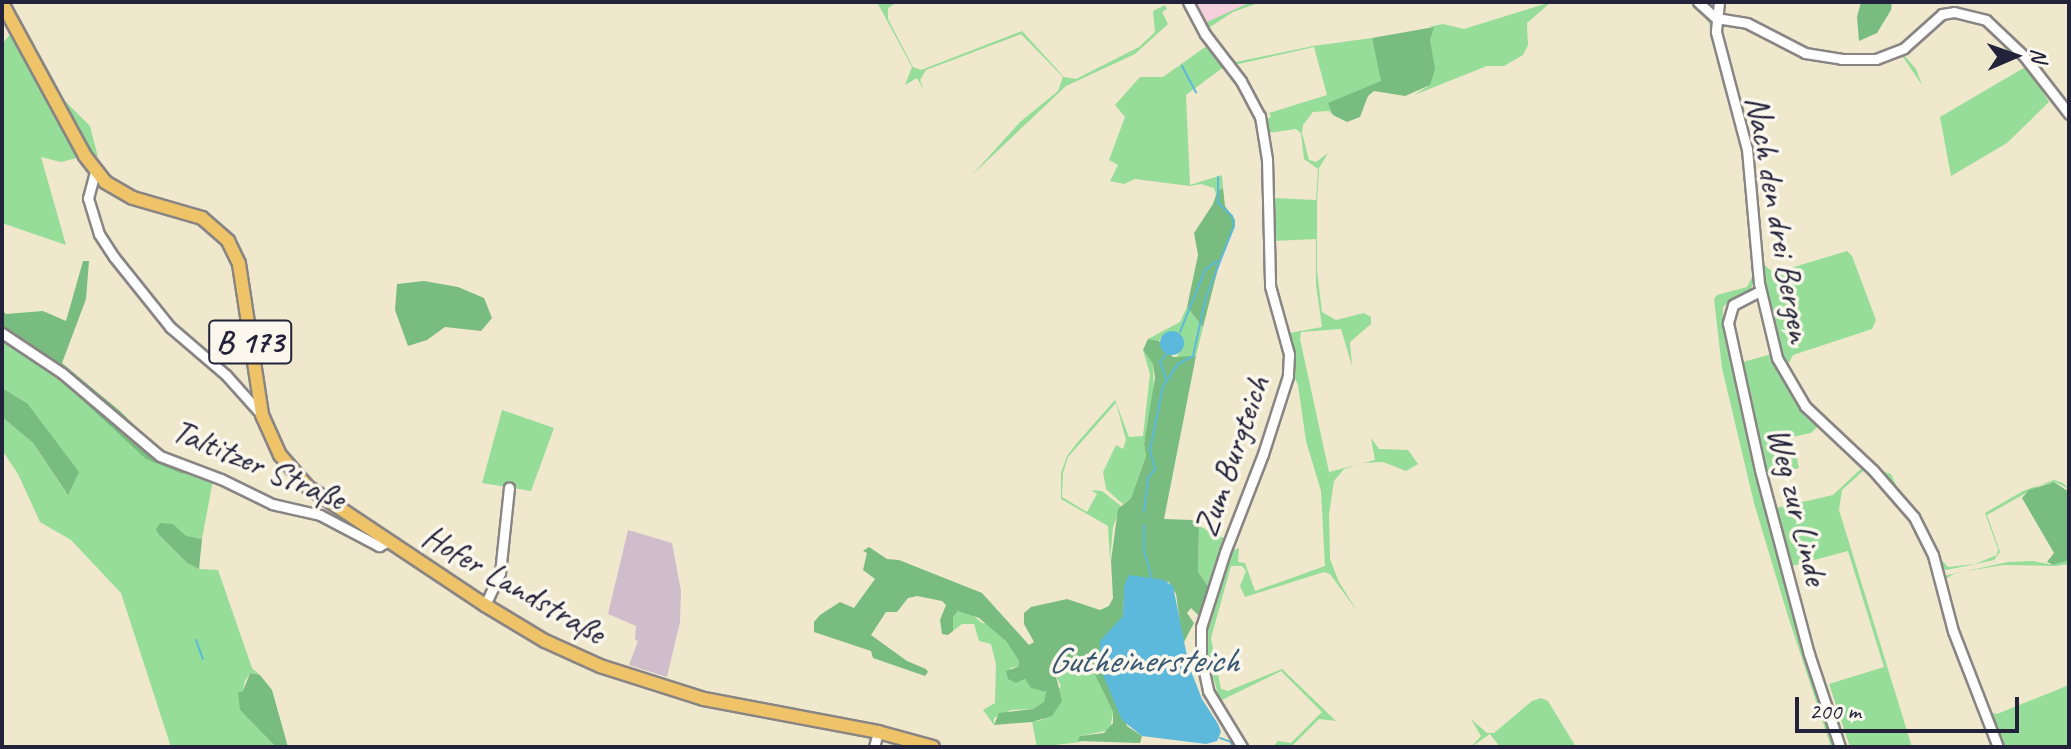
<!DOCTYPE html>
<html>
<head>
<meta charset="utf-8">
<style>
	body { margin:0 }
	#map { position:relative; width:2071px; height:749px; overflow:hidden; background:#f0e8cd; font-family:Caveat,sans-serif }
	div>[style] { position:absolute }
	.built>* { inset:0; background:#f4cfdc }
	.industrial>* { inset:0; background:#d0bdcc }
	.green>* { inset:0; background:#95dd98 }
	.forest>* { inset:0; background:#78bc80 }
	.water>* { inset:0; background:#5db9db }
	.round { border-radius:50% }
	.stream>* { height:2px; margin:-1px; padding:0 1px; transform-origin:1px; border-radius:1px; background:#5db9db }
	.roads { filter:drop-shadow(2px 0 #898584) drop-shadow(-2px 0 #898584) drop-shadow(0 2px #898584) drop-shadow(0 -2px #898584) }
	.minor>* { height:9px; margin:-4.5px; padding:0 4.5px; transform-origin:4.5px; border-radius:4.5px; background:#fff }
	.major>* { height:12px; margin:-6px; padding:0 6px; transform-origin:6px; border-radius:6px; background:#efc469 }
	span { translate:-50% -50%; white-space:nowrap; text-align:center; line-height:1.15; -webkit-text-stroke:7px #fbf7ec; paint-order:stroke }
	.shield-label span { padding:2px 6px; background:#fbf7ec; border:2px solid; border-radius:6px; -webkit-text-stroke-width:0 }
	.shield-label { font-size:32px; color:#22223b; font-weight:700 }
	.street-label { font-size:34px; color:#22223b }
	.water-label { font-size:36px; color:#375773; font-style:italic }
	.frame { position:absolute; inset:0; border:4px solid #22223b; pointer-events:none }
	.north { position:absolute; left:1975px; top:16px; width:80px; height:80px; -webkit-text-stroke:6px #fbf7ec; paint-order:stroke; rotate:88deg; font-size:22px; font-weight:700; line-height:32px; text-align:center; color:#22223b }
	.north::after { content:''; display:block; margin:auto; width:28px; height:36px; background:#22223b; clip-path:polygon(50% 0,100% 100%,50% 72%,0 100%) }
	.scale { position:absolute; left:1795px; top:697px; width:224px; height:36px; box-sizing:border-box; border:4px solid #22223b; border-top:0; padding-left:10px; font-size:24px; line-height:28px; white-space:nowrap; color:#22223b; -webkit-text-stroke:6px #fbf7ec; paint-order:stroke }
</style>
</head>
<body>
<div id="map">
	<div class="built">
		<div style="clip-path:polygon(1196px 2px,1251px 2px,1207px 24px)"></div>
	</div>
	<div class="industrial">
		<div style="clip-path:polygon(628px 530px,672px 543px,681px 591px,680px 622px,667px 677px,629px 665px,638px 641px,635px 640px,636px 626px,608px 614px)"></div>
	</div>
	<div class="green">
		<div style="clip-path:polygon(2px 2px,11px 2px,65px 101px,90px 126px,98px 157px,93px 154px,61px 162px,41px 157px,66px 245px,2px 223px,2px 44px,12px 32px)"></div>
		<div style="clip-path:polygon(877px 2px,897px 2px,888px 8px,888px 19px,913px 67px,921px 70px,1022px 31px,1064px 77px,1076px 79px,1139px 47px,1155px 32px,1153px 11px,1165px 5px,1167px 9px,1162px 12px,1168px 24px,1135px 54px,1066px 86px,972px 175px,1020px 122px,1058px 91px,1063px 77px,1021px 34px,926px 70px,920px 80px,924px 90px,917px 78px,905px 85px,912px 67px)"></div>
		<div style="clip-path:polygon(1251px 2px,1261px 2px,1233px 12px,1210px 27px,1214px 39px,1236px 62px,1313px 46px,1372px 38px,1382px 81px,1329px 103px,1333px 115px,1329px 111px,1313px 112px,1303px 125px,1302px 133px,1309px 160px,1316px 162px,1328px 153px,1319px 168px,1317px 200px,1317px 271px,1322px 312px,1336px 320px,1364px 313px,1371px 317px,1371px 324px,1350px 342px,1352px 366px,1341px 329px,1301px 332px,1300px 339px,1329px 472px,1375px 460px,1371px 438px,1379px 449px,1408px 450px,1418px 464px,1406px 471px,1383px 462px,1363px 463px,1344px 469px,1334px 481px,1329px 514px,1330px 559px,1339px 582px,1357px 611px,1330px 574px,1324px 572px,1245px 597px,1240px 586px,1246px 571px,1242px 566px,1231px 566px,1211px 638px,1221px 689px,1228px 691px,1282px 669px,1336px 721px,1319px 719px,1291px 747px,1273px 747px,1278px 741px,1291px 743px,1322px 712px,1281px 671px,1220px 701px,1205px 648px,1207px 619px,1229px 552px,1239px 548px,1238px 562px,1245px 563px,1255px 591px,1325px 566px,1321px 491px,1306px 441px,1298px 385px,1292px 372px,1294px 355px,1290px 333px,1322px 327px,1316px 285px,1316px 239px,1273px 241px,1273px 198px,1316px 200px,1318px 169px,1304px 159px,1301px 133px,1296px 129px,1269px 133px,1266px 120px,1271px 117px,1269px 113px,1327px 95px,1314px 47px,1234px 65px,1205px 26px,1205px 23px)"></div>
		<div style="clip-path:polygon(1551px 2px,1527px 23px,1528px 45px,1523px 55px,1504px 66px,1487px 66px,1414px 95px,1430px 85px,1430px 39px,1433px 27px,1428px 27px,1443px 24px,1464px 29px)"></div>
		<div style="clip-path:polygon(1693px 2px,1706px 14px,1712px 26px,1743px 146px,1749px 198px,1756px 277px,1750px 291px,1732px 298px,1723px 307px,1723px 328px,1737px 366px,1756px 472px,1795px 616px,1837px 747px,1831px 747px,1787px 613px,1754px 503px,1722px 368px,1714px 299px,1717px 295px,1747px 287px,1752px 277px,1753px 252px,1746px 182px,1736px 123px,1722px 82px,1709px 23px)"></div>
		<div style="clip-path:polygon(1724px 21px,1752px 27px,1797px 52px,1818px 59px,1867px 62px,1903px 54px,1916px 69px,1922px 85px,1903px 57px,1861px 65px,1837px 63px,1796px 53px,1764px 34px,1736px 24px,1728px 23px,1720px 31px,1721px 42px,1740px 111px,1754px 179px,1763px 264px,1774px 273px,1847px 251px,1852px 256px,1876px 320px,1872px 329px,1793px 355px,1786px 368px,1794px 384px,1815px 409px,1848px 438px,1879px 470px,1891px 474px,1900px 494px,1917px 517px,1935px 553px,1948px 567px,1975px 564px,1997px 555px,1998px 549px,1985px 513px,2023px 491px,2054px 480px,2063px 483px,2069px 489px,2055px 482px,2040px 485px,1987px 515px,2000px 552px,1994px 560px,1971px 565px,1946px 570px,1943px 568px,1907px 505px,1854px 446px,1811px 409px,1789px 377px,1775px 348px,1762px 283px,1751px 165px,1719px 39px,1719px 26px)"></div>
		<div style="clip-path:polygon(1208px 45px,1225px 66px,1186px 95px,1190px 185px,1222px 175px,1223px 188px,1216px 194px,1214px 188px,1201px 184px,1190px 186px,1135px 179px,1124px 184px,1110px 181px,1118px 165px,1109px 160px,1125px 117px,1115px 105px,1140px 77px,1163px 77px)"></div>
		<div style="clip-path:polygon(2027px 66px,2049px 102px,2007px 143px,1951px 176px,1940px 117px)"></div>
		<div style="clip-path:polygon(1187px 307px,1203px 327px,1196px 356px,1182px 358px,1177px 357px,1182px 347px,1162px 336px,1159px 341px,1148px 339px,1180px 322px)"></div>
		<div style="clip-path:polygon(2px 337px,183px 474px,188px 470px,213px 480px,202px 539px,159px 535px,187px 563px,199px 569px,218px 570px,252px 668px,260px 675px,250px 673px,245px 681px,240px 710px,276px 747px,171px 747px,121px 593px,71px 540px,40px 522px,18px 474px,2px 450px,2px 417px,33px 443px,67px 494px,27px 403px,2px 388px)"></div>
		<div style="clip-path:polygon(1143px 350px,1153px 364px,1154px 397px,1144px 444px,1146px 456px,1131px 498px,1123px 504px,1118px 500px,1106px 489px,1103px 472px,1116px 445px,1123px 449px,1126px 440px,1116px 403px,1068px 457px,1063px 473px,1062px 497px,1087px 512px,1097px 494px,1091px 490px,1102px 491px,1121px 506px,1113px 527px,1110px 561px,1108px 526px,1061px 499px,1061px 473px,1067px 456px,1077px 443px,1115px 400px,1129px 437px,1143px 436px,1150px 374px)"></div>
		<div style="clip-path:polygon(1772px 354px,1781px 376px,1803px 408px,1820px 424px,1811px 433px,1792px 437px,1799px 468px,1768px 476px,1743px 362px)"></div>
		<div style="clip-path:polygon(502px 410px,554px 428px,531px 491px,482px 483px)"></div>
		<div style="clip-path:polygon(1865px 465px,1870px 470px,1863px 471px,1842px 490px,1839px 510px,1912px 747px,1850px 747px,1829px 684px,1884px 667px,1848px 551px,1792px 566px,1776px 508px,1833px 495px)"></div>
		<div style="clip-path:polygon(1199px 526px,1226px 539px,1199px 616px,1208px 586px,1198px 572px)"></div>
		<div style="clip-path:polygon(2069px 560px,2069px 564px,2056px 566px,2003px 565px,1955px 573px,1946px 579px,1952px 621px,1989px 712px,1997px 714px,2069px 685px,2069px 747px,2000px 747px,1956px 634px,1950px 616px,1943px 576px,2008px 562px,2033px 561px,2053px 565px)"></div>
		<div style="clip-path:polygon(958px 611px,969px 612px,982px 623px,990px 624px,1006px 641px,1019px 661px,1018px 667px,1010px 668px,1016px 683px,1025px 679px,1037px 690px,1044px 690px,1047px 696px,1044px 703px,1033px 709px,1011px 710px,994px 718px,994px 725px,983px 710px,995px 703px,996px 664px,991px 644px,979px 641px,974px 624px,962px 624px,953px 631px,953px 617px)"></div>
		<div style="clip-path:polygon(1088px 659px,1113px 712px,1110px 730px,1080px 736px,1081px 742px,1037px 747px,1032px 722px,1042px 720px,1061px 686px,1054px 672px)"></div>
		<div style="clip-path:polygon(1541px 698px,1548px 701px,1576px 747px,1500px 747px,1490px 734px,1471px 747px,1481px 736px,1471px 719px,1487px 733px,1494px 733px,1532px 701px)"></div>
	</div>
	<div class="forest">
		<div style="clip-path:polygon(1861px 2px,1892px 2px,1891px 10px,1877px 33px,1859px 41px,1857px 17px)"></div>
		<div style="clip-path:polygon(1434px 27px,1430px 40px,1435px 69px,1430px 85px,1405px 96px,1374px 91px,1368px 96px,1360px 117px,1347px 122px,1333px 115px,1328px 103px,1381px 81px,1372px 38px)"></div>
		<div style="clip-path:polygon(1223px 188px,1225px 206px,1235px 220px,1235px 226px,1220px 261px,1203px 327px,1187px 307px,1198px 255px,1194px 233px,1213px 204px,1217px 192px)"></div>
		<div style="clip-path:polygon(83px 261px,89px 261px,86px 299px,62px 363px,120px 411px,157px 448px,190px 464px,183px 474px,146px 459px,52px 372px,2px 337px,2px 310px,6px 314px,43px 311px,66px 321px)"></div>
		<div style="clip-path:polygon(424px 281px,458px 287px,484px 298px,492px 318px,481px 331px,445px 327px,427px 340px,408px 346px,395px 310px,397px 284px)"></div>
		<div style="clip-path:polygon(1148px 339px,1159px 341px,1173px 357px,1196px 356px,1164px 519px,1193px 520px,1199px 526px,1198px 572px,1208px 586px,1199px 616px,1191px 608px,1187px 613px,1194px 623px,1183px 644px,1176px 594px,1169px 582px,1135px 578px,1124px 596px,1123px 616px,1108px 637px,1127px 726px,1142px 736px,1140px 743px,1078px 741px,1080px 736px,1104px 733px,1113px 723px,1113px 712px,1088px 660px,1055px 672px,1062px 701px,1052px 716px,1032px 722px,994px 725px,999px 713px,1033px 709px,1044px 702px,1046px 692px,1031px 688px,1025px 679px,1016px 683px,1008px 679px,1006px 671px,1018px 667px,1019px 661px,1006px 641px,979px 618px,958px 611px,953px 617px,953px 631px,948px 635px,942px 634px,940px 620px,946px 605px,942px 601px,917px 596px,908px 598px,897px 612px,886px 612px,871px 635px,907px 661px,926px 669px,928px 672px,925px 676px,873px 658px,871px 651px,814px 632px,814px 622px,820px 615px,840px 602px,854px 608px,875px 579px,863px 570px,867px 553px,863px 551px,869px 547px,887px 559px,899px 560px,982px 593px,1029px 645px,1034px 642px,1024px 624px,1024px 613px,1031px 607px,1067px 599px,1100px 610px,1109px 606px,1113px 598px,1111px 561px,1118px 509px,1131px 498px,1146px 456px,1144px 444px,1155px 378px,1153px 364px,1143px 350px)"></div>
		<div style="clip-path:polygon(2px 388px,27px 403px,79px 472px,68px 495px,33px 443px,2px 417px)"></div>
		<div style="clip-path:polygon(2054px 482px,2069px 492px,2069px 560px,2053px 565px,2047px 562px,2054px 553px,2022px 498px,2029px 490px)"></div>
		<div style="clip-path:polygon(160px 523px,173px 524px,186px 536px,202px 539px,199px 569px,187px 563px,159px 535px,156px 529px)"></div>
		<div style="clip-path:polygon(250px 673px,260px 675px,272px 690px,288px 747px,276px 747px,240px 710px,238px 693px,243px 691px)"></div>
	</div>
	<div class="water">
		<div class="round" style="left:1160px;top:331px;width:24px;height:24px"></div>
		<div style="clip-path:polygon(1129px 575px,1164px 580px,1173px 586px,1189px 666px,1202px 699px,1218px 724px,1221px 732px,1217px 741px,1206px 744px,1142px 736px,1122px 720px,1100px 668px,1100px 641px,1123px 616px,1124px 586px)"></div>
	</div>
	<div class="stream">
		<div style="left:1182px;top:66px;width:30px;rotate:62deg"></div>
		<div style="left:1180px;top:332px;width:67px;rotate:-68deg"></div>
		<div style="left:1205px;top:270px;width:15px;rotate:-37deg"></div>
		<div style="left:1166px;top:379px;width:18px;rotate:-109deg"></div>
		<div style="left:1160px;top:362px;width:11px;rotate:-52deg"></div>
		<div style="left:1144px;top:512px;width:34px;rotate:-83deg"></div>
		<div style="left:1148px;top:478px;width:11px;rotate:-52deg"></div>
		<div style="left:1155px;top:469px;width:20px;rotate:-105deg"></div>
		<div style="left:1150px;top:450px;width:65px;rotate:-78.5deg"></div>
		<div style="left:1163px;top:386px;width:27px;rotate:-56deg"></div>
		<div style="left:1178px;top:364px;width:17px;rotate:-28deg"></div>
		<div style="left:1193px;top:356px;width:60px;rotate:-77.6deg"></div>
		<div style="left:1206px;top:297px;width:76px;rotate:-68.5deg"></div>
		<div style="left:1234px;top:226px;width:10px;rotate:-101deg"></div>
		<div style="left:1232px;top:216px;width:19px;rotate:-137deg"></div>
		<div style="left:1218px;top:203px;width:26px;rotate:-90deg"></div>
		<div style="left:1144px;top:525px;width:25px;rotate:90deg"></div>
		<div style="left:1144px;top:550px;width:31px;rotate:75deg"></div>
		<div style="left:196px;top:640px;width:20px;rotate:70deg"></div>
		<div style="left:1220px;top:738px;width:12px;rotate:20deg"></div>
		<div style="left:1231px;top:742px;width:5px;rotate:79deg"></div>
	</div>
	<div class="roads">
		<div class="minor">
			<div style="left:1188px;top:2px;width:36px;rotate:62deg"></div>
			<div style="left:1205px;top:34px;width:59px;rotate:52.5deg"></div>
			<div style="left:1241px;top:81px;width:40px;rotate:62deg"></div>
			<div style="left:1260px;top:116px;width:44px;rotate:80.8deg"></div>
			<div style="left:1267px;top:159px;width:127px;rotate:88.6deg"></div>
			<div style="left:1270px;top:286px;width:71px;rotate:74.4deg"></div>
			<div style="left:1289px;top:354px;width:22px;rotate:93deg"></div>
			<div style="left:1288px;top:376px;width:82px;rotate:107.8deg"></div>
			<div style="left:1263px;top:454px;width:105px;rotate:111.2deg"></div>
			<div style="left:1225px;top:552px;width:79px;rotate:107.7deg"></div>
			<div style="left:1201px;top:627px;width:30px;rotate:90deg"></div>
			<div style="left:1201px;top:657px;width:35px;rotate:78deg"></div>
			<div style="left:1208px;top:691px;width:66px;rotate:58.7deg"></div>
			<div style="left:1698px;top:2px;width:24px;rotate:42deg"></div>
			<div style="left:1719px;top:2px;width:30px;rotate:96deg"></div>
			<div style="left:1716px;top:32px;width:121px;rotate:75.2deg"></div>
			<div style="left:1747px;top:149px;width:135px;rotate:84.9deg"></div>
			<div style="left:1759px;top:283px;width:77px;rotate:76.5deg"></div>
			<div style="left:1777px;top:358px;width:56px;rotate:59.7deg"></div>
			<div style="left:1805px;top:406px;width:93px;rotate:43.3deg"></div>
			<div style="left:1873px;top:470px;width:62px;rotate:48.9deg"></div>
			<div style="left:1914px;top:517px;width:42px;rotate:63.4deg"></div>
			<div style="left:1933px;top:555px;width:79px;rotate:75.3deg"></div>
			<div style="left:1953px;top:631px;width:124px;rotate:68.8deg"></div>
			<div style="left:1716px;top:18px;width:31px;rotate:9deg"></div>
			<div style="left:1747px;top:23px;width:65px;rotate:27.3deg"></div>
			<div style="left:1805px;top:53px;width:36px;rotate:9deg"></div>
			<div style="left:1841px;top:59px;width:35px"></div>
			<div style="left:1876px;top:59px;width:30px;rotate:-21deg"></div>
			<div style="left:1904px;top:48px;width:51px;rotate:-41.8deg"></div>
			<div style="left:1942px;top:14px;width:12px;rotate:-9deg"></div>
			<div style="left:1954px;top:12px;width:33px;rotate:14deg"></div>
			<div style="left:1986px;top:20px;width:52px;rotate:43.5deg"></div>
			<div style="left:2024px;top:56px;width:73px;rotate:52.2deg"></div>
			<div style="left:95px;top:172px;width:27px;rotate:105deg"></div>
			<div style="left:88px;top:198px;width:38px;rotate:73deg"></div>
			<div style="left:99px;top:234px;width:27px;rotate:57deg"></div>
			<div style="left:114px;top:257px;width:90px;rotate:51.3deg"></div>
			<div style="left:170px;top:327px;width:74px;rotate:40.6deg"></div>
			<div style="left:226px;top:375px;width:52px;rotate:48.1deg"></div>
			<div style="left:1760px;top:291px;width:30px;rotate:153deg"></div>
			<div style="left:1733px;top:305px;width:19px;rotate:106deg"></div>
			<div style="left:1728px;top:323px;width:150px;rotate:77.7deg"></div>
			<div style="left:1760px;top:470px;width:190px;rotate:75.1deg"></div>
			<div style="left:1809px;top:654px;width:98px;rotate:71.6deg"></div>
			<div style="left:2px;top:333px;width:72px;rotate:33.7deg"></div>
			<div style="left:62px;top:373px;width:128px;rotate:40.3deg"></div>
			<div style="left:160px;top:456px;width:65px;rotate:20.7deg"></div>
			<div style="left:221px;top:479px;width:57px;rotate:26.1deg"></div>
			<div style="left:272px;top:504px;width:49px;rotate:12.9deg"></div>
			<div style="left:320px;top:515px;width:67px;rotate:27.7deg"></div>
			<div style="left:379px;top:546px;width:9px;rotate:-27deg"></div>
			<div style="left:485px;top:605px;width:35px;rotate:-65deg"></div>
			<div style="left:500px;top:573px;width:86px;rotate:-84deg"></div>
			<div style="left:874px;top:747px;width:16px;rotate:-75deg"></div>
		</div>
		<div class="major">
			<div style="left:2px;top:3px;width:174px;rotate:61.5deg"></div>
			<div style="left:85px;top:156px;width:33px;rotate:52deg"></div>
			<div style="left:105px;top:182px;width:32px;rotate:30deg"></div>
			<div style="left:133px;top:198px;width:72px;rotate:16.2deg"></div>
			<div style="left:202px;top:218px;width:35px;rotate:41deg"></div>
			<div style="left:228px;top:241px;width:25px;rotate:64deg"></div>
			<div style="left:239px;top:264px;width:153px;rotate:81.3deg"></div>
			<div style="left:262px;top:415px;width:44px;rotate:65.8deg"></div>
			<div style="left:280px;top:455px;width:43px;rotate:48.8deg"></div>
			<div style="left:308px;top:487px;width:213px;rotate:33.7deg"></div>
			<div style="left:485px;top:605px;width:70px;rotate:31deg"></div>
			<div style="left:545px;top:641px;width:60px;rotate:24.4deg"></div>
			<div style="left:600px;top:666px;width:109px;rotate:17.6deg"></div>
			<div style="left:704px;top:699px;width:177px;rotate:10.7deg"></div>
			<div style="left:878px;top:732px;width:57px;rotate:15.3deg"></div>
		</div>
	</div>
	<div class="shield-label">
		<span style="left:250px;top:342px">B 173</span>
	</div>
	<div class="street-label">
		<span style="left:1779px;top:219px;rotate:80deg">Nach den drei Bergen</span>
		<span style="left:1231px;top:456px;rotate:-71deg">Zum Burgteich</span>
		<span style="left:259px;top:464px;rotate:23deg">Taltitzer Straße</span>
		<span style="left:1798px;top:506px;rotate:76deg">Weg zur Linde</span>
		<span style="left:514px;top:584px;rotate:30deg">Hofer Landstraße</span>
	</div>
	<div class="water-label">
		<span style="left:1143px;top:661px">Gutheinersteich</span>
	</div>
	<div class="frame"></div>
	<div class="north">N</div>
	<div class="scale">200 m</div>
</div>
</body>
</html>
